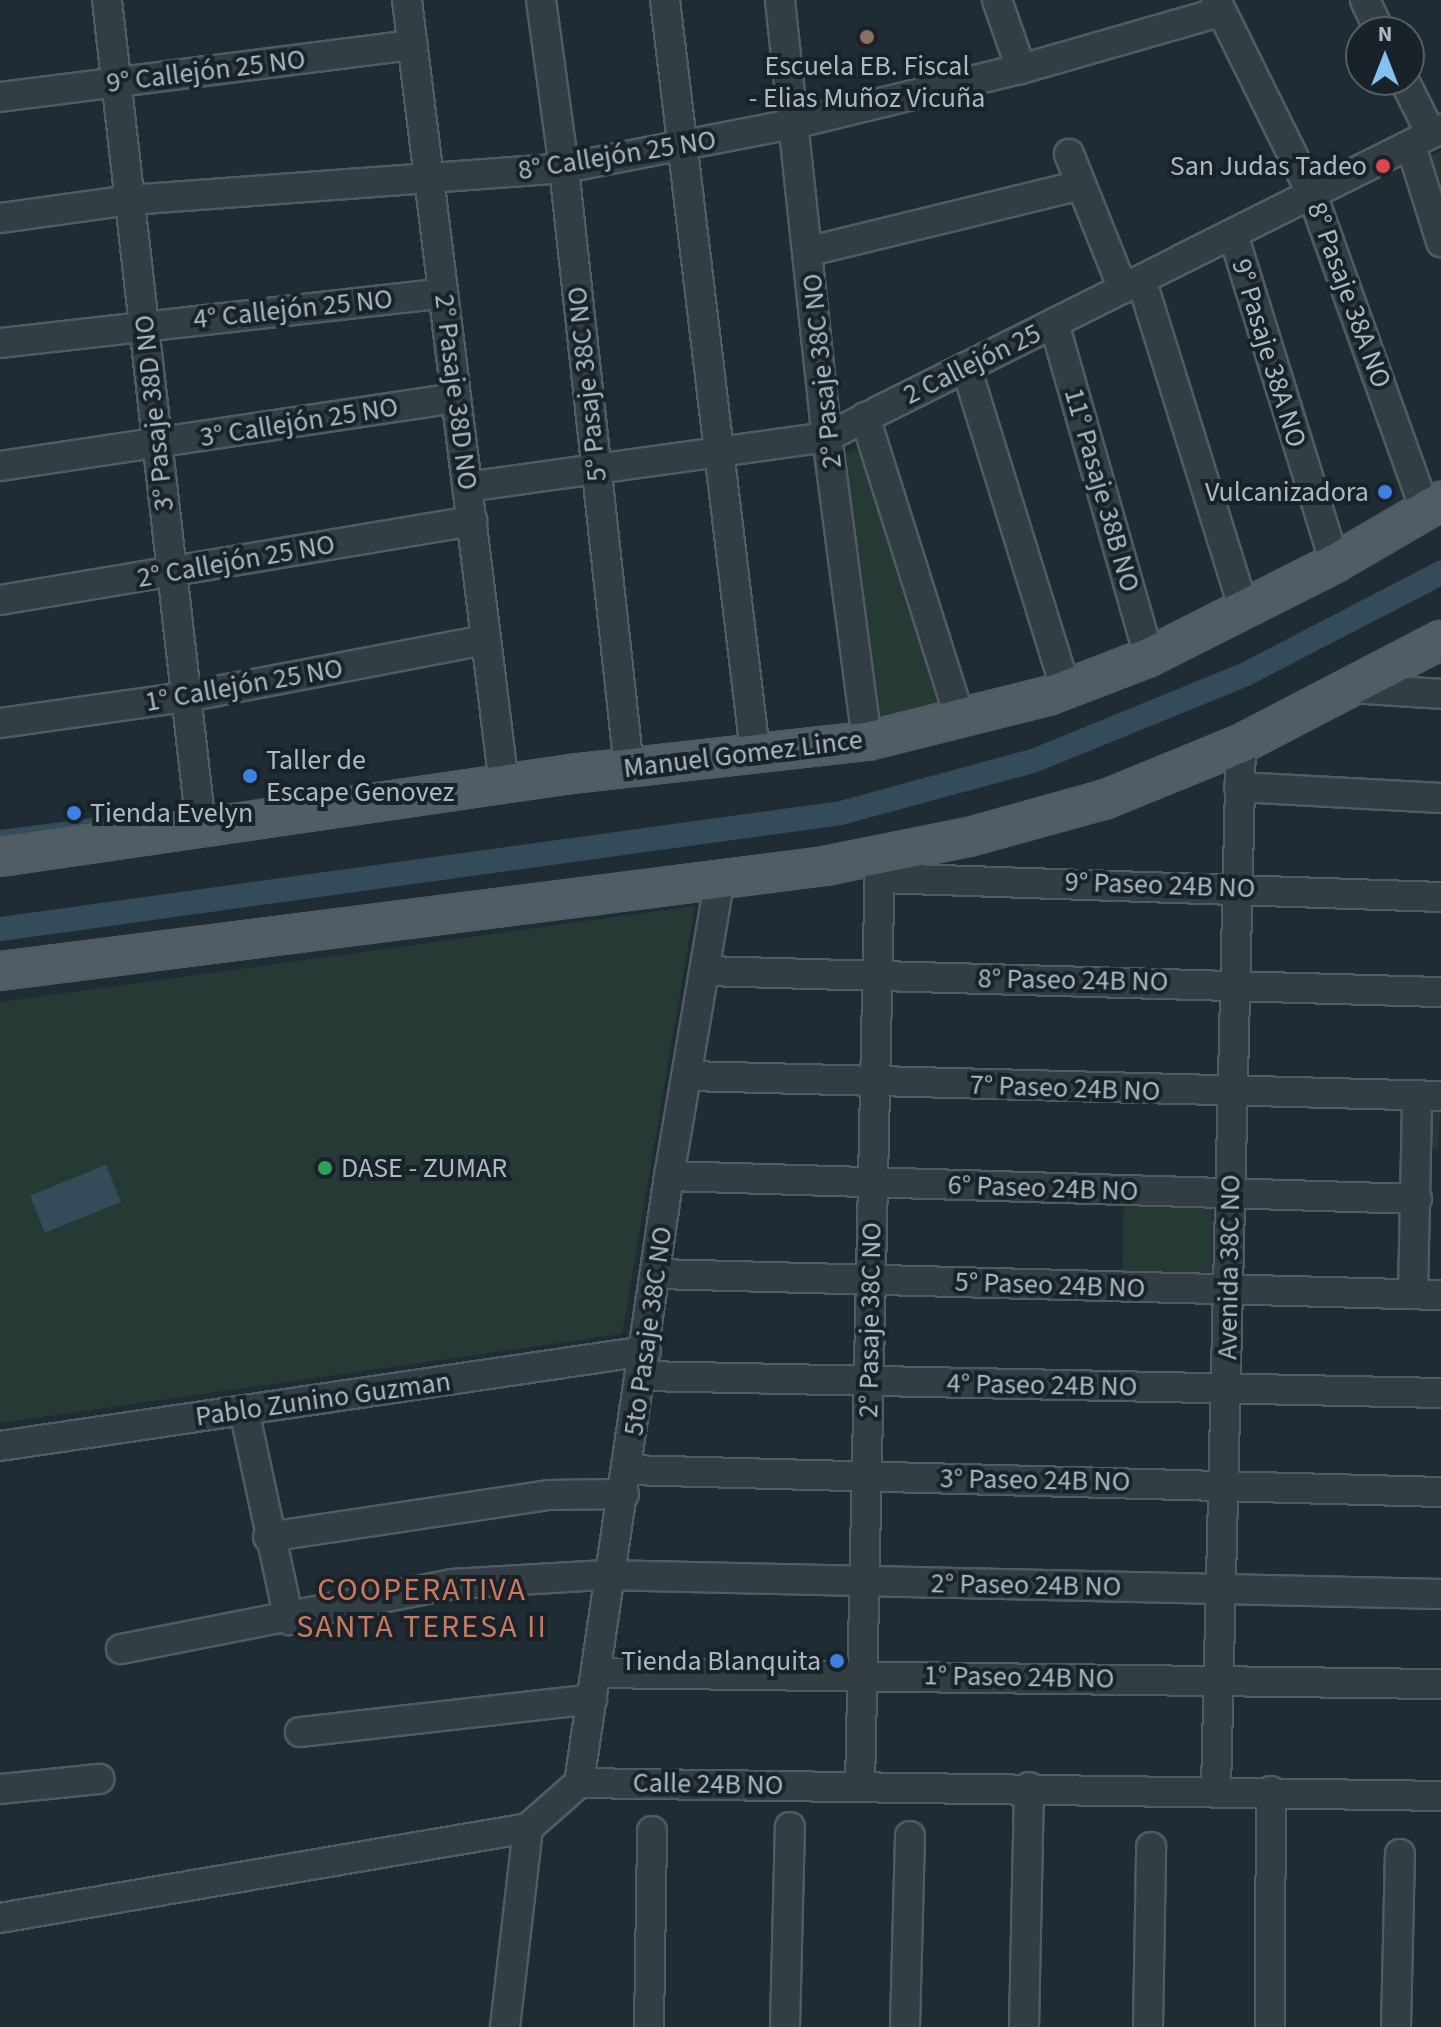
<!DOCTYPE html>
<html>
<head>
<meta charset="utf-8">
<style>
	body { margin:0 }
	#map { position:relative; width:1441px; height:2027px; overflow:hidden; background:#202c34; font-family:"Source Sans 3",sans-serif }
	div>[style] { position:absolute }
	.green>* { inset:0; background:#253935; transform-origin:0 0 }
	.water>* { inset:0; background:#344b5a; transform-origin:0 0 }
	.stream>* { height:7px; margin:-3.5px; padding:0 3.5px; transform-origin:3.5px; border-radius:3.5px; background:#344b5a }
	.canal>* { height:24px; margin:-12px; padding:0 12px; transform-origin:12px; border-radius:12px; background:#344b5a }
	.roads { filter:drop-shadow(2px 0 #515b63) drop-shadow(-2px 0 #515b63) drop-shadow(0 2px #515b63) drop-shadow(0 -2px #515b63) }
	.minor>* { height:28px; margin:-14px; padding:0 14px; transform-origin:14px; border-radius:14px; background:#333e44 }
	.major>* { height:36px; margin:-18px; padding:0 18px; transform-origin:18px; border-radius:18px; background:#515d65 }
	.dots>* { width:22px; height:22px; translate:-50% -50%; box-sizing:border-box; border:4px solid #192229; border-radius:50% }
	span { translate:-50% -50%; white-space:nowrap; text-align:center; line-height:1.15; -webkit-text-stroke:8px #192229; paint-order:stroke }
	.poi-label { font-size:28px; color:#adb9c2 }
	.right { translate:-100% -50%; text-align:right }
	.left { translate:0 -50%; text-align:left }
	.street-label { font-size:28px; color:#adb9c2 }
	.quarter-label { font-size:32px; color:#cb795e; letter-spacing:2px }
	.north { position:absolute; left:1345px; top:16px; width:80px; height:80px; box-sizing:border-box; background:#192229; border:2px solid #545e66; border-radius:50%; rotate:0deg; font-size:22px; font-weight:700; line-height:32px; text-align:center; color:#adb9c2 }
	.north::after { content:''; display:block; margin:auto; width:28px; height:36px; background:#83c2f0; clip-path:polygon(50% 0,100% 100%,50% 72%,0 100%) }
</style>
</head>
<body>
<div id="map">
	<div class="green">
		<div style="clip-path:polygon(1441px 151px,1441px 227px,1419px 162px)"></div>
		<div style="clip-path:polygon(865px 444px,947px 702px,872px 719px,835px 459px)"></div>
		<div style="clip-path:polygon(695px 906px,622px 1334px,0 1423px,0 1002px)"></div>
		<div style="left:1425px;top:1104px;width:16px;height:46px;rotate:4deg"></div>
		<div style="left:1124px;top:1198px;width:89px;height:75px;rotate:1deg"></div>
	</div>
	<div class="water">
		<div style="left:106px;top:1165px;width:40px;height:82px;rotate:68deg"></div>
	</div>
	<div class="stream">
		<div style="left:0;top:833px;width:163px;rotate:-7.4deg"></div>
	</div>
	<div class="canal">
		<div style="left:0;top:929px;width:849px;rotate:-7.85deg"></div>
		<div style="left:841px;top:813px;width:199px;rotate:-15.2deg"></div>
		<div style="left:1033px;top:761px;width:230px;rotate:-22.2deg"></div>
		<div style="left:1246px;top:674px;width:220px;rotate:-27.4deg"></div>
	</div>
	<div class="roads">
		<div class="minor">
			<div style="left:107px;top:0;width:831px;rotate:83.51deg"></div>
			<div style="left:407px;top:0;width:790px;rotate:82.95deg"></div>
			<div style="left:541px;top:0;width:170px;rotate:82.2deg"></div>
			<div style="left:564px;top:168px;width:604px;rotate:83.82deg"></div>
			<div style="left:665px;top:0;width:740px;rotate:83.17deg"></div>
			<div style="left:780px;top:0;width:440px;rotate:83.9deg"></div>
			<div style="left:827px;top:437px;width:307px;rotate:82.5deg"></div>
			<div style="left:997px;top:0;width:73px;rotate:70.8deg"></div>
			<div style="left:1216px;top:0;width:216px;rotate:63.7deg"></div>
			<div style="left:1312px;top:194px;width:336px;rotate:70.3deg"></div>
			<div style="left:1365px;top:0;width:35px;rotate:65deg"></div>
			<div style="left:1404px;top:80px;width:60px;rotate:63.4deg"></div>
			<div style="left:0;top:97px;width:416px;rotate:-7.2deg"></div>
			<div style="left:1411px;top:146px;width:101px;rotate:72.6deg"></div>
			<div style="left:1069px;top:154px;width:145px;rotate:68.2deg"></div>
			<div style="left:0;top:218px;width:131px;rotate:-7.9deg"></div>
			<div style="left:130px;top:200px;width:435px;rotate:-4.2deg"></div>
			<div style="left:564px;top:168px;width:233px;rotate:-10.9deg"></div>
			<div style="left:793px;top:124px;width:235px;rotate:-13.6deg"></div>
			<div style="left:1021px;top:69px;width:207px;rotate:-16deg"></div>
			<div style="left:1233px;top:234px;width:344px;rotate:72.8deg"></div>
			<div style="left:810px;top:251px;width:278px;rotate:-13.7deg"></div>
			<div style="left:1142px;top:282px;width:343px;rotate:72.7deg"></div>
			<div style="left:1054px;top:323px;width:347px;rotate:74.1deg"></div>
			<div style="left:0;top:343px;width:446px;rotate:-6.4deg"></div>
			<div style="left:966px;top:367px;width:339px;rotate:72.8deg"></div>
			<div style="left:865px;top:417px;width:316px;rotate:72.5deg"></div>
			<div style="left:0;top:466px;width:461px;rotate:-8.5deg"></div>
			<div style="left:467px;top:487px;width:363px;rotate:-7.9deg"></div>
			<div style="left:827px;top:437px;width:687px;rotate:-26.64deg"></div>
			<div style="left:0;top:600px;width:479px;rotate:-9.5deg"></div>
			<div style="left:1349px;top:688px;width:92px;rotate:3.7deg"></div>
			<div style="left:0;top:723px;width:188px;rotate:-8deg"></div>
			<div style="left:186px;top:697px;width:305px;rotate:-10.8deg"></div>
			<div style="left:1239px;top:787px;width:202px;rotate:3.1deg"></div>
			<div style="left:880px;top:878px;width:561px;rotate:1.94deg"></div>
			<div style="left:706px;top:971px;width:735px;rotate:1.64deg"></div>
			<div style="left:689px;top:1076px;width:752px;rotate:1.52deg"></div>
			<div style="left:669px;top:1176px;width:748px;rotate:1.76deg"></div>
			<div style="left:658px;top:1274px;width:783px;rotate:1.54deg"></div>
			<div style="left:1413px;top:1294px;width:198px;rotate:-88.8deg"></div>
			<div style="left:643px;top:1376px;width:798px;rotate:1.22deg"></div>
			<div style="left:244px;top:1410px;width:215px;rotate:77.9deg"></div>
			<div style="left:0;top:1446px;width:653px;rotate:-8.37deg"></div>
			<div style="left:628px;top:1470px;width:813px;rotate:1.55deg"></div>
			<div style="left:268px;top:1537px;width:284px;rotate:-8.5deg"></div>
			<div style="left:549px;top:1495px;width:75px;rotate:-0.8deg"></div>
			<div style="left:121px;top:1649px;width:337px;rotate:-11.1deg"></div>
			<div style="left:452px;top:1584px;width:150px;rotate:-3.4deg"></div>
			<div style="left:602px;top:1575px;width:839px;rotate:1.3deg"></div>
			<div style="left:596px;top:1673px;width:845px;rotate:0.75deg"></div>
			<div style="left:300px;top:1732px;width:294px;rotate:-6.4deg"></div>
			<div style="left:579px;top:1783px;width:614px;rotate:-81.57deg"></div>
			<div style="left:669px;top:1176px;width:301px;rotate:-80.3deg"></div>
			<div style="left:860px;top:1786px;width:931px;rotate:-88.77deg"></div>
			<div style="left:0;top:1789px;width:100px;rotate:-5.8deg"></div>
			<div style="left:1216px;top:1789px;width:1045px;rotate:-88.63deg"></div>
			<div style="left:0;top:1918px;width:536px;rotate:-9.67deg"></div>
			<div style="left:528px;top:1828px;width:68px;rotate:-41.4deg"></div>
			<div style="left:579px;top:1783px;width:862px;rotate:0.86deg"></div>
			<div style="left:505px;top:2027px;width:200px;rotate:-83.4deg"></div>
			<div style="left:649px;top:2027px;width:196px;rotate:-89.1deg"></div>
			<div style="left:785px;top:2027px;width:200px;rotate:-88.6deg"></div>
			<div style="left:905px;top:2027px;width:191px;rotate:-88.5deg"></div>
			<div style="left:1024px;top:2027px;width:240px;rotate:-88.8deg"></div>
			<div style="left:1148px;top:2027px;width:180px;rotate:-89deg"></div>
			<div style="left:1270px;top:2027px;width:236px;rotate:-89.8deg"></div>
			<div style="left:1396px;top:2027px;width:173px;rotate:-88.7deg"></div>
		</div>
		<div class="major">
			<div style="left:0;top:857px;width:577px;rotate:-8.27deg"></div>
			<div style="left:571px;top:774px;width:298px;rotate:-6.4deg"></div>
			<div style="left:867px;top:741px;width:187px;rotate:-14deg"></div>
			<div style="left:1048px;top:696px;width:108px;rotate:-21.1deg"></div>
			<div style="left:1149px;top:657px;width:208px;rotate:-26.8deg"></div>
			<div style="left:1335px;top:563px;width:123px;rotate:-30.3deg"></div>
			<div style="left:0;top:971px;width:832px;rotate:-7.25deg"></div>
			<div style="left:825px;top:866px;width:147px;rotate:-11.4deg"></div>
			<div style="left:969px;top:837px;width:142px;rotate:-15.5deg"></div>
			<div style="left:1106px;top:799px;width:146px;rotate:-22.2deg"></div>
			<div style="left:1241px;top:744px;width:225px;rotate:-27.5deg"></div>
		</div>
	</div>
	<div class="dots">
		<div style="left:867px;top:37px;background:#8d6e63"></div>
		<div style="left:1383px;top:166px;background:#e0444e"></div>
		<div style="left:1385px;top:492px;background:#3f7fe0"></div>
		<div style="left:250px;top:776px;background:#3f7fe0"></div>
		<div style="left:74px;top:813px;background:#3f7fe0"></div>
		<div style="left:325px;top:1168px;background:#2e9e5b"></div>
		<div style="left:837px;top:1661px;background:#3f7fe0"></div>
	</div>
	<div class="poi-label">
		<span style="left:867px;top:82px">Escuela EB. Fiscal<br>- Elias Muñoz Vicuña</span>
		<span class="right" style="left:1367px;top:166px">San Judas Tadeo</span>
		<span class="right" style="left:1369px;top:492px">Vulcanizadora</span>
		<span class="left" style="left:266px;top:776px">Taller de<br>Escape Genovez</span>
		<span class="left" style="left:90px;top:813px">Tienda Evelyn</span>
		<span class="left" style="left:341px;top:1168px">DASE - ZUMAR</span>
		<span class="right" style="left:821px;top:1661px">Tienda Blanquita</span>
	</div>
	<div class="street-label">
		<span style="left:206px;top:71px;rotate:-7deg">9° Callejón 25 NO</span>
		<span style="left:617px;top:155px;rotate:-9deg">8° Callejón 25 NO</span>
		<span style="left:1349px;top:295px;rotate:70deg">8° Pasaje 38A NO</span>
		<span style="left:293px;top:309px;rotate:-6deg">4° Callejón 25 NO</span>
		<span style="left:1269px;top:353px;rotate:73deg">9° Pasaje 38A NO</span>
		<span style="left:972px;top:364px;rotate:-26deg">2 Callejón 25</span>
		<span style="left:822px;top:371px;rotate:-96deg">2° Pasaje 38C NO</span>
		<span style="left:587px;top:384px;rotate:-96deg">5° Pasaje 38C NO</span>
		<span style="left:456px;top:392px;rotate:83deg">2° Pasaje 38D NO</span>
		<span style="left:154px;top:413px;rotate:-96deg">3° Pasaje 38D NO</span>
		<span style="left:299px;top:422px;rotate:-9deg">3° Callejón 25 NO</span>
		<span style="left:1102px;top:490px;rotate:74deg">11° Pasaje 38B NO</span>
		<span style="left:236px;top:561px;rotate:-10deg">2° Callejón 25 NO</span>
		<span style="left:244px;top:685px;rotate:-10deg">1° Callejón 25 NO</span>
		<span style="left:743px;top:754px;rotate:-7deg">Manuel Gomez Lince</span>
		<span style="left:1160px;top:885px;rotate:2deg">9° Paseo 24B NO</span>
		<span style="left:1073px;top:980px;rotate:1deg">8° Paseo 24B NO</span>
		<span style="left:1065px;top:1088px;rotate:2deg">7° Paseo 24B NO</span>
		<span style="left:1043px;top:1188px;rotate:2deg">6° Paseo 24B NO</span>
		<span style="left:1229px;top:1267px;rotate:-89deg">Avenida 38C NO</span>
		<span style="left:1050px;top:1285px;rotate:2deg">5° Paseo 24B NO</span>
		<span style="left:870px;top:1320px;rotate:-89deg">2° Pasaje 38C NO</span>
		<span style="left:648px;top:1331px;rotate:-82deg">5to Pasaje 38C NO</span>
		<span style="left:1042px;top:1385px;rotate:1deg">4° Paseo 24B NO</span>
		<span style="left:323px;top:1399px;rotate:-8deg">Pablo Zunino Guzman</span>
		<span style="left:1035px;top:1480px;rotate:1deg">3° Paseo 24B NO</span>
		<span style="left:1026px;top:1585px;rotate:1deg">2° Paseo 24B NO</span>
		<span style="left:1019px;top:1677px;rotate:1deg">1° Paseo 24B NO</span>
		<span style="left:708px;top:1784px;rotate:1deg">Calle 24B NO</span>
	</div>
	<div class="quarter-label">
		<span style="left:422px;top:1609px">COOPERATIVA<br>SANTA TERESA II</span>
	</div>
	<div class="north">N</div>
</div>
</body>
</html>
